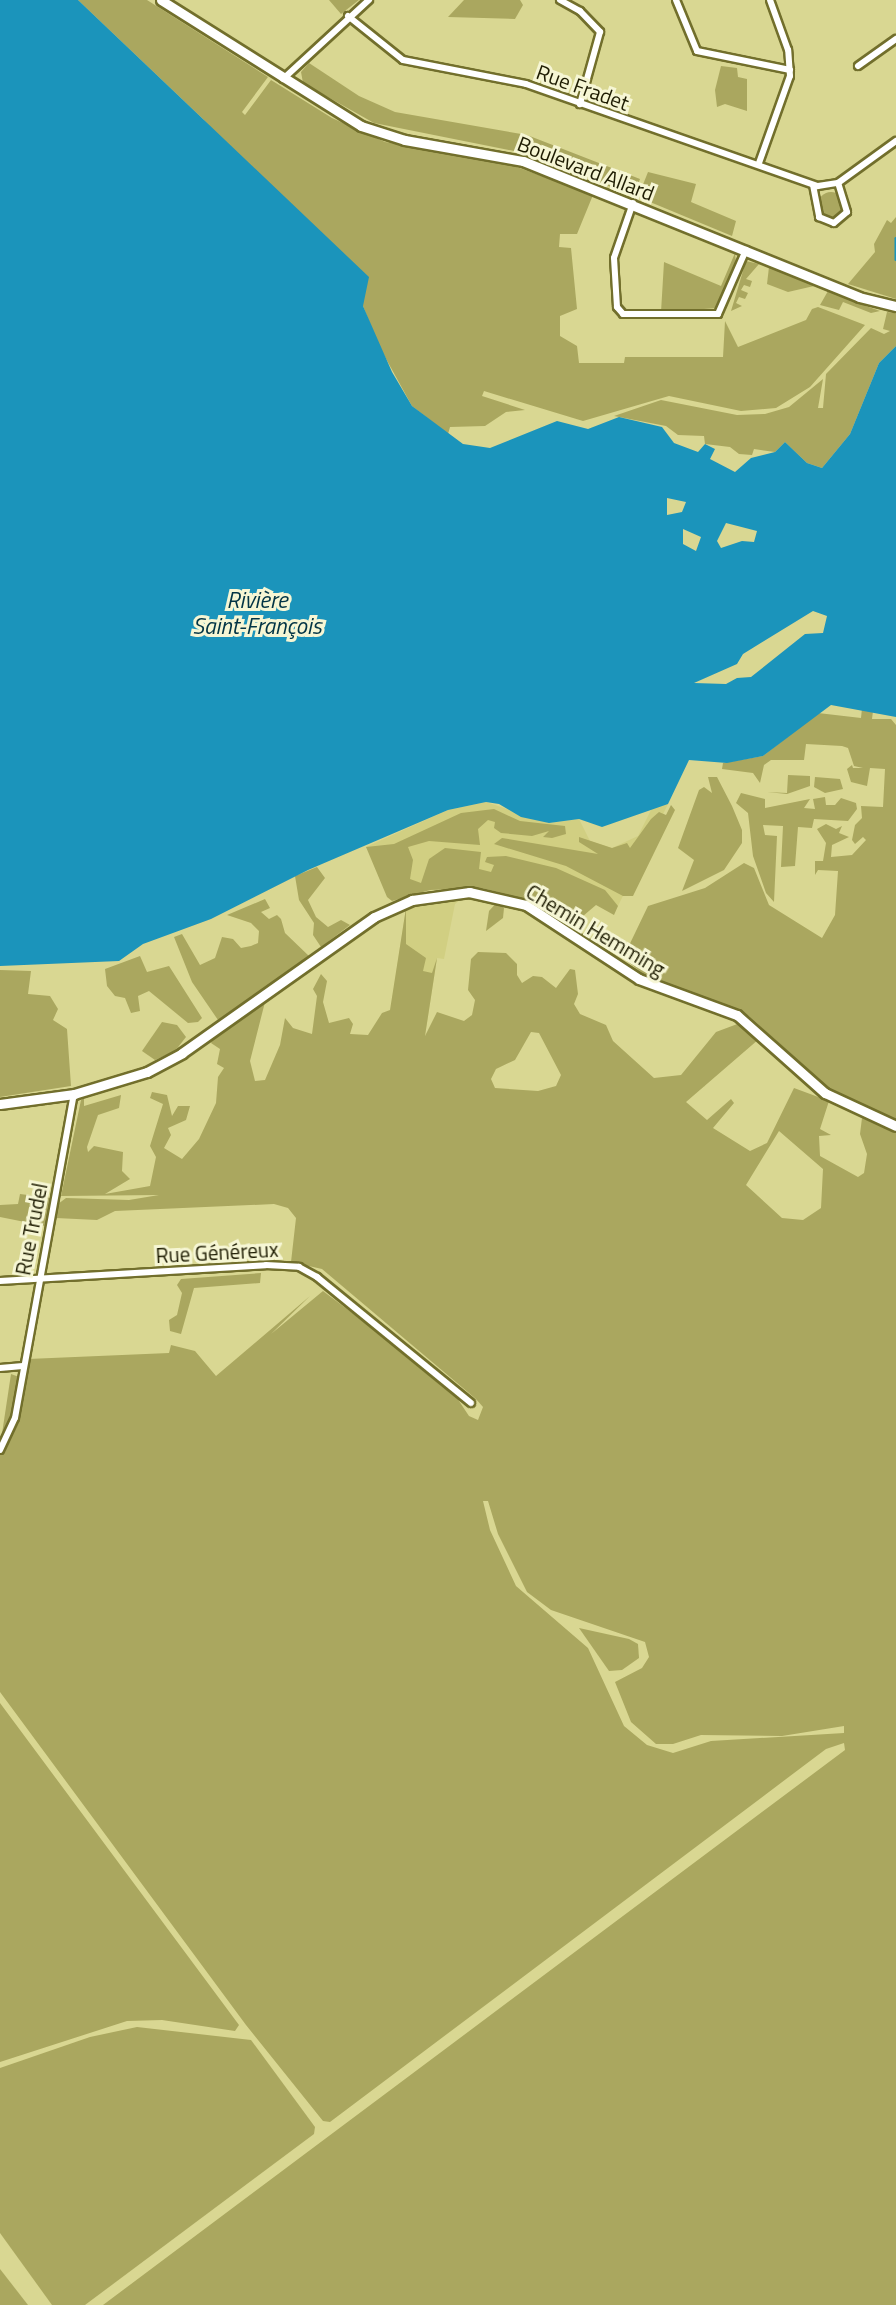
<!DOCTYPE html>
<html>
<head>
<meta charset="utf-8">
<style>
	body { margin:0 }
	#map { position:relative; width:896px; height:2305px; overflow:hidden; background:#d9d792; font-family:"Titillium Web",sans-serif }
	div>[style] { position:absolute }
	.built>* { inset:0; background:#d1cf82 }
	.green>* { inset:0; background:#aaa75f }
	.round { border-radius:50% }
	.water>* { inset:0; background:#1b94bb }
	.stream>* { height:2.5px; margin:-1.25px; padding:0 1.25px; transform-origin:1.25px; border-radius:1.25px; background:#1b94bb }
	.roads { filter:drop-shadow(2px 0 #726f2c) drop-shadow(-2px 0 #726f2c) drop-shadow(0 2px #726f2c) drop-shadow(0 -2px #726f2c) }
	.street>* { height:6px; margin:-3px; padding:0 3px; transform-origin:3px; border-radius:3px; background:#fff }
	.secondary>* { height:9px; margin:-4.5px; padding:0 4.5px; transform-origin:4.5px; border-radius:4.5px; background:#fff }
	span { translate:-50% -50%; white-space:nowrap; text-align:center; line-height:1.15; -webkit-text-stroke:6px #f6f6d4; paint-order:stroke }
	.street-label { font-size:21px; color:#1e1c02 }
	.water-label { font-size:23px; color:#023445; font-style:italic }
</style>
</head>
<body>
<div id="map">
	<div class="built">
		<div style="clip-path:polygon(486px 802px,549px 823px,579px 819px,590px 841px,612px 848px,638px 836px,652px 808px,668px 804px,618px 906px,585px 888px,550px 906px,486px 884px,413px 888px,366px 847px,448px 810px)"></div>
		<div style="clip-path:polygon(461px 899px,455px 904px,444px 959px,437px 958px,425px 1036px,390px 1014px,406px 908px)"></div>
	</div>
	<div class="green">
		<div style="clip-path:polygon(78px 0,147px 0,268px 77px,242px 112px,245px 115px,271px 80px,332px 118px,385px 142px,506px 163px,593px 195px,577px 234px,560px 234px,559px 247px,571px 248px,577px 309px,560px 316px,560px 336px,577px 346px,579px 363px,624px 363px,625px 357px,723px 357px,725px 321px,738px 347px,806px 320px,812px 309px,818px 307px,865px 325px,810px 387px,776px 408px,741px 411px,669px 396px,583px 421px,484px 391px,482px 396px,525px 410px,506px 412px,485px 426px,450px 427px,448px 434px,412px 406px,379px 346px,363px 306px,363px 295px,203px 119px)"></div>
		<div style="clip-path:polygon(329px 0,359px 0,341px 14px)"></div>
		<div style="clip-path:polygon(464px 0,520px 0,523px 5px,515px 19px,448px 17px)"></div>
		<div style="clip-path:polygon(309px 63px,359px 96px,395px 112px,527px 135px,640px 179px,634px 196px,524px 153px,374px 123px,303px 83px,301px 72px)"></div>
		<div style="clip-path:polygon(721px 66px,737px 68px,738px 77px,747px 79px,747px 111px,725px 104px,717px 107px,715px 90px)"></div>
		<div style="clip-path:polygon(648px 172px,696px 184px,691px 202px,736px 221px,732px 236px,638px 197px)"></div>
		<div class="round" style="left:818px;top:192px;width:26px;height:26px"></div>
		<div style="clip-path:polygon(896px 217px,896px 299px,848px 284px,875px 252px,874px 244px,887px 220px,891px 223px)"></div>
		<div style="clip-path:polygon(735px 253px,736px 263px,718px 308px,661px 312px,664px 262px,721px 286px)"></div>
		<div style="clip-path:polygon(746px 261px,759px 264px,746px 279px,752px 281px,750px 287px,744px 285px,741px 290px,748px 293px,745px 299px,739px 297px,736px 303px,742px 306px,731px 311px)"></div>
		<div style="clip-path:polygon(769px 267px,814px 285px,814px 286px,788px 292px,767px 284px)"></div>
		<div style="clip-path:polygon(828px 291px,866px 306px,880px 311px,871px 313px,843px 302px,839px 310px,820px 305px)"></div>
		<div style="clip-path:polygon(887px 312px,896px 313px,896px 346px,879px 363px,850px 434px,822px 468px,807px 463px,785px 442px,775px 452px,754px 449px,752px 455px,739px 454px,730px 447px,705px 444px,704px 436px,678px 435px,666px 426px,614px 416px,661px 400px,737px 415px,765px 414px,789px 407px,823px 379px,818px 408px,823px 408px,826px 374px,871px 328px,884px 334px,890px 331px,883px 329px)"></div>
		<div style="clip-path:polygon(862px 708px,873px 711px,872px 719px,891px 719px,896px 725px,896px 1121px,831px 1090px,749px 1016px,650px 979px,623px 958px,648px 906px,705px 888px,744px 863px,754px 868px,769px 905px,822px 938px,835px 915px,838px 871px,818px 870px,815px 875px,815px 861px,823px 861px,826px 843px,817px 829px,826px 824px,836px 829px,842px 826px,839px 833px,849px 837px,832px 845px,831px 857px,852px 855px,866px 840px,863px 837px,855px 844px,852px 840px,855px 825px,862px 818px,861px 806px,883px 807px,885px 769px,870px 768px,867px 786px,851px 782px,847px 769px,852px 765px,853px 768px,863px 768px,854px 766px,848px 748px,842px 746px,806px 744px,804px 760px,771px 760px,764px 765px,760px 783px,753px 773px,722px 769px,723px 763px,763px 756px,818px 713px,861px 718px)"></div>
		<div style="clip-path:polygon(788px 775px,810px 776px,810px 786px,787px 794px,767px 792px,787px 793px)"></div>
		<div style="clip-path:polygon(708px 777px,717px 777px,732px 806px,742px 830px,742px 843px,724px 870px,682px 891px,694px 860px,678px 848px,699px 790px,704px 787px,712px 793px)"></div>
		<div style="clip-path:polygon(815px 777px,840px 779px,843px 789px,825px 793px,814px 787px)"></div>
		<div style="clip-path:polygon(741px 793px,765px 799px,765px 808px,810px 799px,804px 808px,815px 809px,813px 799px,825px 797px,826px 805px,835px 805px,841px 798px,856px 803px,857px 809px,848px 821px,814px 819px,812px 828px,798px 827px,795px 866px,781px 867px,783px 826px,763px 825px,765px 835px,777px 836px,774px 902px,766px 893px,753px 856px,748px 813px,736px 803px)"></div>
		<div style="clip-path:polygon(671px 805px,675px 810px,633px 896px,623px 896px,566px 866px,494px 844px,502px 838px,598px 854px,579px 842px,579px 837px,612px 848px,627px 843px,630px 848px,651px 819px,659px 812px,666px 815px)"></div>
		<div style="clip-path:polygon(494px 809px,520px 821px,565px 826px,566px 834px,552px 838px,543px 837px,549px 831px,532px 836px,501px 833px,494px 828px,495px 822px,488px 820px,478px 829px,480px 845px,429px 841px,408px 847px,413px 860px,410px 879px,421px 883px,429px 859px,445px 848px,481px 852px,479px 869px,491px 872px,494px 865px,485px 862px,487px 857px,506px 856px,556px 868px,605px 890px,618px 906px,614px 915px,596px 905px,576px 922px,570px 918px,567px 923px,522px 898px,481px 888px,430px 890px,392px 901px,387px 897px,366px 847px,394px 844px,461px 813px)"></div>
		<div style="clip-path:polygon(317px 867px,325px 878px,308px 900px,316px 917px,328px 927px,341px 920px,350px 925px,321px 947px,313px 935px,314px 923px,299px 900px,295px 876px)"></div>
		<div style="clip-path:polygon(265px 899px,270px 908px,261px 912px,269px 919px,277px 915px,281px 919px,285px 933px,310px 957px,218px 1020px,192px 982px,174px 937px,182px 934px,200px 965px,215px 958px,222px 937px,233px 939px,241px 948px,251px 946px,258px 943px,259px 931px,251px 923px,227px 915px)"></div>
		<div style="clip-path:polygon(498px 901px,504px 908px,503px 918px,486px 931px,489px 911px)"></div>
		<div style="clip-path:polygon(evenodd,406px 908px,406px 944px,426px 958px,423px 971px,432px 973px,437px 958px,425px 1036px,437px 1012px,464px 1021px,472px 1015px,475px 1000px,468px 990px,471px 959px,478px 952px,506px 953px,517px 964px,517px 975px,522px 983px,533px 976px,542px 977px,556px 988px,570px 969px,575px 970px,578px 994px,574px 1004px,580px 1014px,606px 1025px,613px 1041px,654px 1078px,681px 1075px,716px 1032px,740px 1023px,759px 1039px,686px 1102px,707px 1120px,731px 1099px,734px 1103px,713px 1128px,750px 1151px,767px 1143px,794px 1088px,829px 1101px,820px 1129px,831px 1135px,819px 1136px,820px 1156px,858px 1177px,864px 1173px,867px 1154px,860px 1134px,862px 1118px,896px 1132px,896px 2305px,103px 2305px,845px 1750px,844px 1743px,826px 1749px,330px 2122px,323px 2121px,246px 2025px,0 1692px,0 1447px,5px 1452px,13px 1432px,28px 1359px,169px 1353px,171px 1345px,195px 1351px,216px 1376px,310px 1296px,271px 1334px,323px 1291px,449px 1386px,469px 1416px,478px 1420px,483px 1407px,476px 1399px,322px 1269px,291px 1262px,296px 1218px,288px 1208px,274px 1204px,115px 1211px,97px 1220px,56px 1218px,58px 1204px,66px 1198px,129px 1200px,159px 1195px,61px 1196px,81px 1100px,84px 1098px,84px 1106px,121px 1095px,119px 1108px,98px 1115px,87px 1147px,88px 1152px,94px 1146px,123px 1152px,122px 1171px,130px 1179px,105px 1194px,150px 1186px,156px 1157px,150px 1146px,163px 1104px,150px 1098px,152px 1092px,167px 1095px,172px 1116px,178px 1106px,190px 1106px,186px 1120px,168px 1128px,171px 1135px,164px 1148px,182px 1159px,199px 1139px,216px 1103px,218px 1077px,224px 1068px,217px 1064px,220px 1049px,211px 1043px,213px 1038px,265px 1002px,250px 1061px,255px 1081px,265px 1080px,280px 1045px,285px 1018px,293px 1028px,312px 1034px,317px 996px,313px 989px,321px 974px,327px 981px,323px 1002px,329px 1023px,349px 1018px,353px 1024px,350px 1034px,368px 1035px,382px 1013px,390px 1010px,406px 908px,531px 1032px,539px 1033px,561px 1075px,556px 1086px,538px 1091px,495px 1088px,491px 1079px,496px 1069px,515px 1060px,531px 1032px,406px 908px,779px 1131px,823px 1169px,821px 1208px,803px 1220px,782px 1218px,746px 1185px,779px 1131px,406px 908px,483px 1501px,488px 1501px,498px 1534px,527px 1592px,551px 1610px,645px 1642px,649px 1657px,642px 1668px,615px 1682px,631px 1722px,656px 1744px,673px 1744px,701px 1735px,782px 1736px,844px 1726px,844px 1733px,711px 1741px,673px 1753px,647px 1745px,624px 1726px,588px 1648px,516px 1586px,490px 1530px,483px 1501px)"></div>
		<div style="clip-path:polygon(140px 956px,147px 972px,169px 966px,202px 1018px,198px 1022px,188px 1023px,149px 991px,138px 996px,140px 1011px,131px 1013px,125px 998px,115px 996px,107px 986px,105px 969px)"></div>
		<div style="clip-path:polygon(0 970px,31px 971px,28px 994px,50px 996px,58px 1009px,53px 1020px,67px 1029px,71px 1086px,0 1097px)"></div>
		<div style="clip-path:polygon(162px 1022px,177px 1025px,186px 1037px,175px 1051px,155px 1060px,142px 1051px)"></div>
		<div style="clip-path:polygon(20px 1194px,51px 1198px,45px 1226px,0 1217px,0 1205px,18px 1204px)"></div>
		<div style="clip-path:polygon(261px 1273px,260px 1283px,194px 1288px,181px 1334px,170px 1331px,169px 1320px,177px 1315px,182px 1293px,177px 1285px,181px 1279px)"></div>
		<div style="clip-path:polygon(11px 1374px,19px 1377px,11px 1421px,0 1447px)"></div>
		<div style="clip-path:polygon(579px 1628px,629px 1639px,638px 1644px,639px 1658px,622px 1670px,609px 1671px)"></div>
		<div style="clip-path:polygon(0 1703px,239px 2025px,235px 2031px,162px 2020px,127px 2021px,0 2062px)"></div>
		<div style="clip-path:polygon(137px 2027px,251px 2040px,315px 2127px,314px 2134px,85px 2305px,52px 2305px,0 2233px,0 2068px,90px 2037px)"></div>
		<div style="clip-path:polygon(0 2269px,28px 2305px,0 2305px)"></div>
	</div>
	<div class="water">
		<div style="clip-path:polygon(evenodd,0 0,78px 0,369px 277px,363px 306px,392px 372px,412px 406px,463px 444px,490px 448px,557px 421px,588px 429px,619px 417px,662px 427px,674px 443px,698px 452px,705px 444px,715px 449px,710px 459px,735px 472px,751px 458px,775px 452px,785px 442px,807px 463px,822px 468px,850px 434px,879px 363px,896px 346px,896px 717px,831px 705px,763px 756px,727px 763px,689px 760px,668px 804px,602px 827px,579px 819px,549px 823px,521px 817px,499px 804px,486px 802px,448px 810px,308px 870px,211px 919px,143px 944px,119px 961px,0 966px,0 0,667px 498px,686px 502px,682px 512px,667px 515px,667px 498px,0 0,726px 523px,757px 531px,754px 542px,742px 541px,721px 548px,717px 541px,726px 523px,0 0,683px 529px,701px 537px,696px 551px,683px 544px,683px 529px,0 0,813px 611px,827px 616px,823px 633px,805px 634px,751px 677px,737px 678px,726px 684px,694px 683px,737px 664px,743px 654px,813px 611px)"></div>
	</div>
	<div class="stream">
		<div style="left:896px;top:238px;width:21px;rotate:90deg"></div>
	</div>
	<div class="roads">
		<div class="street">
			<div style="left:560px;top:0;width:23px;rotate:29deg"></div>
			<div style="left:580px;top:11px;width:29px;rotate:46deg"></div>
			<div style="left:600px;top:32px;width:75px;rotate:105.5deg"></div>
			<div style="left:676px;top:0;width:55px;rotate:67.6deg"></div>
			<div style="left:697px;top:51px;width:95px;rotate:11.5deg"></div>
			<div style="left:348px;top:16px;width:70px;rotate:38.7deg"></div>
			<div style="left:403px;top:60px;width:125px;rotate:11deg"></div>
			<div style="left:526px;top:84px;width:309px;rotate:19.3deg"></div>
			<div style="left:818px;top:186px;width:20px;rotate:-9deg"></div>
			<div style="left:838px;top:183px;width:72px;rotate:-35.9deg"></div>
			<div style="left:858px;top:66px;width:47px;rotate:-35.4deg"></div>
			<div style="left:283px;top:79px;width:117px;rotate:-42.6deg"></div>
			<div style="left:759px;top:163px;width:92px;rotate:-70.4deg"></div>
			<div style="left:790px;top:76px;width:26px;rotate:-94deg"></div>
			<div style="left:788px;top:50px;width:53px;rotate:-109.8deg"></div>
			<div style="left:813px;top:185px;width:33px;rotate:79deg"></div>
			<div style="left:819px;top:217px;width:16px;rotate:22deg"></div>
			<div style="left:834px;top:223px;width:17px;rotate:-40deg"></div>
			<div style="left:847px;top:212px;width:30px;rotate:-107deg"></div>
			<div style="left:633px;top:203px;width:58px;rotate:109.1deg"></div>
			<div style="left:614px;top:258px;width:49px;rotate:86.5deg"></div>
			<div style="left:617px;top:307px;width:9px;rotate:49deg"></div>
			<div style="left:623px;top:314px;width:95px"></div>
			<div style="left:718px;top:314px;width:70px;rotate:-66.4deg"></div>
			<div style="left:0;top:1281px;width:266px;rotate:-3.4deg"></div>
			<div style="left:266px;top:1265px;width:33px;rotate:3deg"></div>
			<div style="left:299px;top:1267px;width:21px;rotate:29deg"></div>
			<div style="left:317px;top:1277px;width:199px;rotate:39.3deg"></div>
			<div style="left:0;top:1368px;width:23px;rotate:-5deg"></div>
			<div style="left:0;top:1450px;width:35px;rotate:-65deg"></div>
			<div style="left:15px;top:1418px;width:329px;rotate:-79.7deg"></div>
		</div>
		<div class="secondary">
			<div style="left:161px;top:0;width:236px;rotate:32.2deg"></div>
			<div style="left:361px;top:126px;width:46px;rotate:17.7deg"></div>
			<div style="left:405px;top:140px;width:120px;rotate:10.1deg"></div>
			<div style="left:523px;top:161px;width:362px;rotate:22deg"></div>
			<div style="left:859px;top:297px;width:38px;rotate:14deg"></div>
			<div style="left:0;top:1104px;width:75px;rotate:-7.7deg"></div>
			<div style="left:74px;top:1094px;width:76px;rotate:-16.8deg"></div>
			<div style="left:147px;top:1072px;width:40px;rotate:-28deg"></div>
			<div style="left:182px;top:1053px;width:235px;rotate:-35.3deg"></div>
			<div style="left:374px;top:917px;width:42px;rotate:-24.1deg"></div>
			<div style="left:412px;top:900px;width:58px;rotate:-8deg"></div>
			<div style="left:469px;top:892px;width:58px;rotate:12.8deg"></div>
			<div style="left:526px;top:905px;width:135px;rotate:33.2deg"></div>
			<div style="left:639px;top:979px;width:104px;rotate:20.2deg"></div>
			<div style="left:737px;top:1015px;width:118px;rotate:41.6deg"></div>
			<div style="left:825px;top:1093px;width:78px;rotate:24.9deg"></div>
		</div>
	</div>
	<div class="street-label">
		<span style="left:583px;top:87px;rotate:20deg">Rue Fradet</span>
		<span style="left:586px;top:168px;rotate:21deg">Boulevard Allard</span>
		<span style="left:596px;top:930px;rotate:31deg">Chemin Hemming</span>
		<span style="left:31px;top:1229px;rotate:-79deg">Rue Trudel</span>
		<span style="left:217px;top:1252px;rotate:-3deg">Rue Généreux</span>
	</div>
	<div class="water-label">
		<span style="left:257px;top:613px">Rivière<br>Saint-François</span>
	</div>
</div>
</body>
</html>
